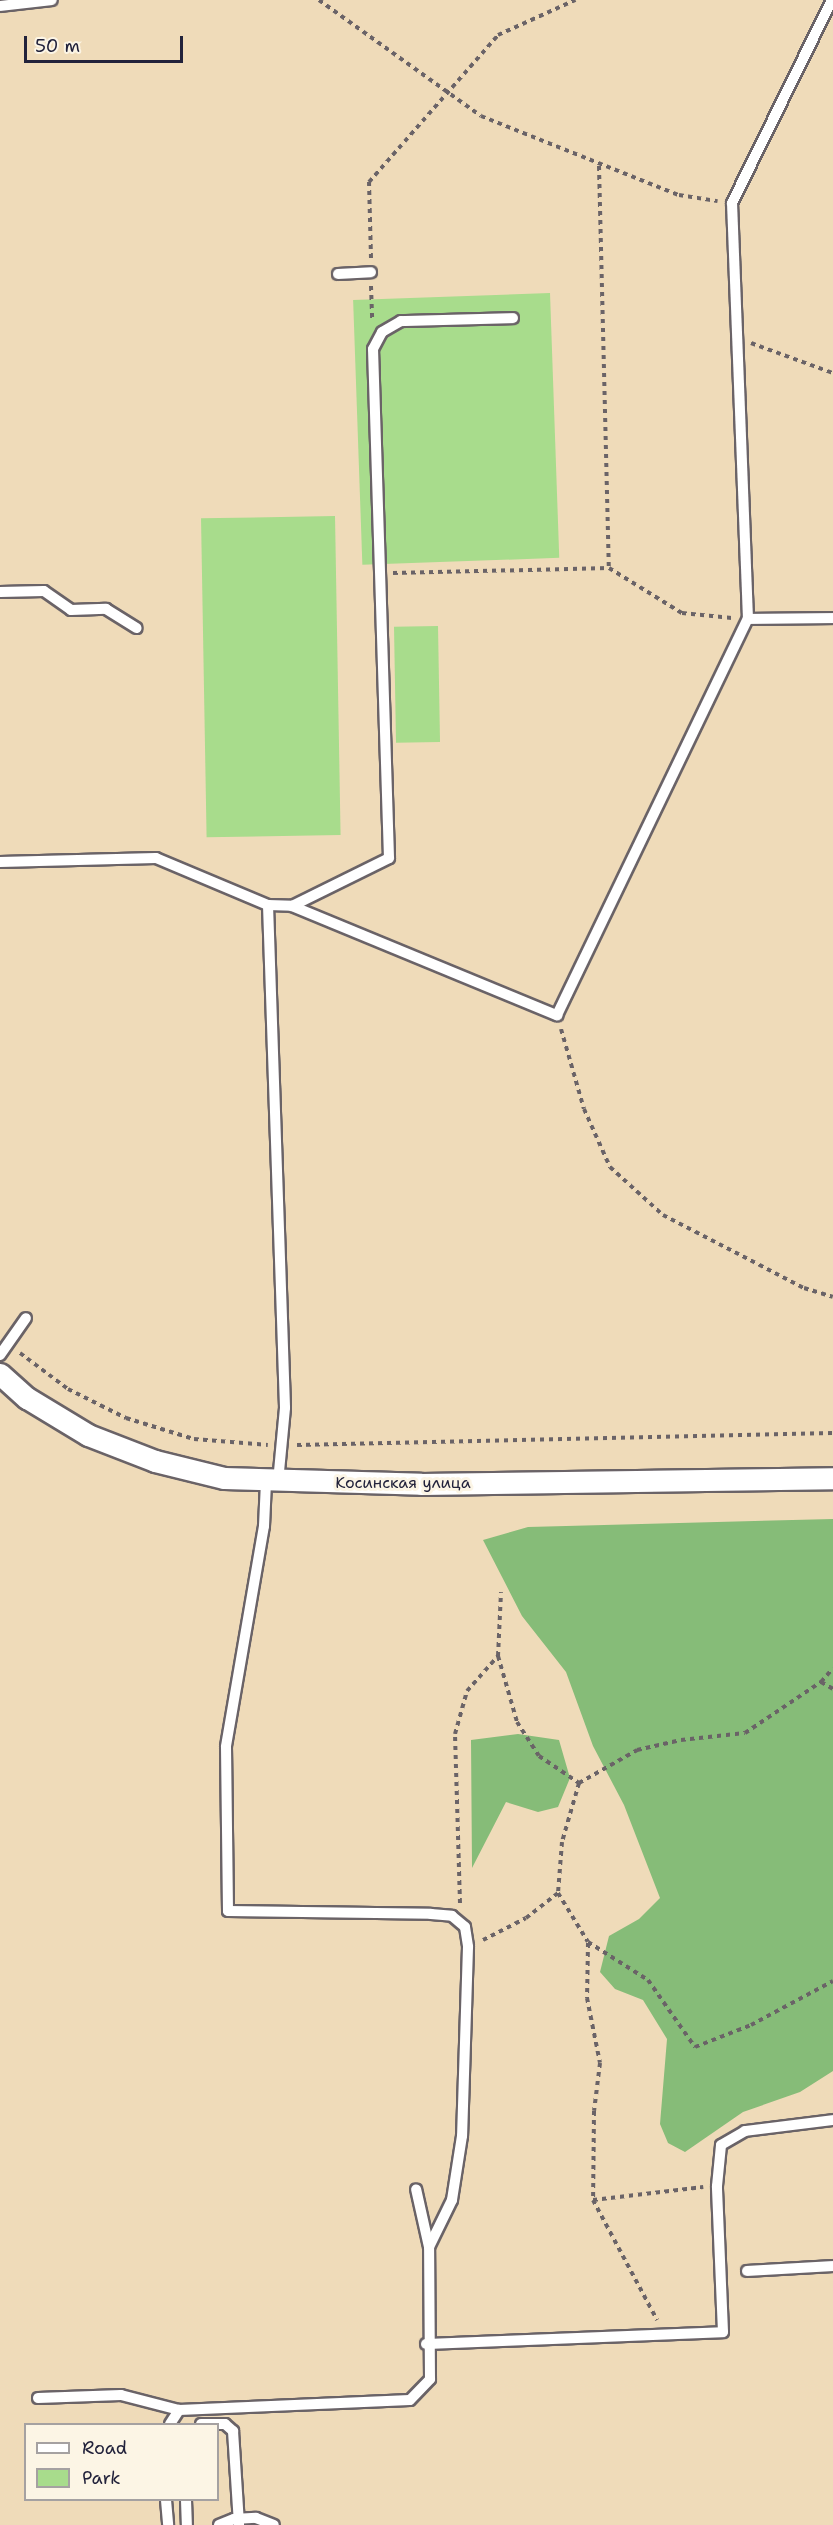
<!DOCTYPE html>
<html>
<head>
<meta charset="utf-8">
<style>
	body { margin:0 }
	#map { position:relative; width:833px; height:2525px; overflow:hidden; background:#efdbb9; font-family:"Shantell Sans",sans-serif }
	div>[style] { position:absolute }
	.green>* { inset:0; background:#a8dc8c; transform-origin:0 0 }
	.forest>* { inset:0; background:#86bc78 }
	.path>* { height:4px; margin-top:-2px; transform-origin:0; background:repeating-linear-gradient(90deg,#6a6367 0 4.5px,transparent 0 9px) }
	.roads { filter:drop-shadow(2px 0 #6a6367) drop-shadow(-2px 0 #6a6367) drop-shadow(0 2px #6a6367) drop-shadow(0 -2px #6a6367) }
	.lane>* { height:10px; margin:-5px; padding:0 5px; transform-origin:5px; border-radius:5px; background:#fff }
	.street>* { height:21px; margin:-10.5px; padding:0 10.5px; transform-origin:10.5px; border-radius:10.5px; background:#fff }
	span { translate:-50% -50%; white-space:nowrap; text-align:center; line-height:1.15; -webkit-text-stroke:6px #fcf5e5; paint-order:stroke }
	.street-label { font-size:16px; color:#22223b }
	.legend { position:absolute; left:24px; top:2423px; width:195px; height:78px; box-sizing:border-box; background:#fcf5e5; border:2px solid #a5a1a1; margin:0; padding:8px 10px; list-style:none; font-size:18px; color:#22223b }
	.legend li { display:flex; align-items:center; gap:12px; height:30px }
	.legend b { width:30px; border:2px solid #a5a1a1 }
	.scale { position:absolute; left:24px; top:36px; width:159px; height:27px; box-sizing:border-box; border:3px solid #22223b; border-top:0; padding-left:8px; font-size:18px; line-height:21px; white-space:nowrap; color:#22223b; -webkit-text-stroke:4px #fcf5e5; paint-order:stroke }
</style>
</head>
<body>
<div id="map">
	<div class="green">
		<div style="left:550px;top:293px;width:265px;height:197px;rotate:88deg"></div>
		<div style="left:335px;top:516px;width:319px;height:134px;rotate:89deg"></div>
		<div style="left:438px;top:626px;width:116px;height:44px;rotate:89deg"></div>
	</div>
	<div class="forest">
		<div style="clip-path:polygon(833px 1519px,833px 2071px,800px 2092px,743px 2112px,685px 2152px,668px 2143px,660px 2124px,667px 2039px,643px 2000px,615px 1989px,600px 1972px,609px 1936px,639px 1919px,660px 1898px,624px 1805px,593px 1746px,566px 1672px,522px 1616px,483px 1540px,528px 1527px)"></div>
		<div style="clip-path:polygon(518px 1734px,559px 1740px,570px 1778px,558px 1807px,538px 1812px,506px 1802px,472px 1868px,471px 1740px)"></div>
	</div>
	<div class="path">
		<div style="left:319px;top:0;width:199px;rotate:35.6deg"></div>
		<div style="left:481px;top:116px;width:213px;rotate:21.8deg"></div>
		<div style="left:679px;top:195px;width:39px;rotate:9deg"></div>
		<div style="left:599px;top:166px;width:402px;rotate:88.6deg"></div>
		<div style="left:371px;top:258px;width:76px;rotate:-91.5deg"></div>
		<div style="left:369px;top:182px;width:196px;rotate:-48.7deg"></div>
		<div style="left:498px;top:35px;width:85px;rotate:-24.4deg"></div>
		<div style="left:371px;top:286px;width:35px;rotate:88deg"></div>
		<div style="left:751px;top:343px;width:87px;rotate:20.1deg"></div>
		<div style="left:393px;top:573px;width:216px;rotate:-1.3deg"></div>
		<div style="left:609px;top:568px;width:86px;rotate:31.7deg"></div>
		<div style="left:682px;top:613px;width:50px;rotate:5.7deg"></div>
		<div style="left:561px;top:1029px;width:83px;rotate:74deg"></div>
		<div style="left:584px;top:1109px;width:64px;rotate:65.9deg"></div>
		<div style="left:610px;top:1167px;width:72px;rotate:42.2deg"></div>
		<div style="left:663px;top:1215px;width:159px;rotate:27.4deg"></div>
		<div style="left:804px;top:1288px;width:30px;rotate:17deg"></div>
		<div style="left:20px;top:1353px;width:60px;rotate:36.9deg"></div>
		<div style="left:68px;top:1389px;width:65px;rotate:26.6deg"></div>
		<div style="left:126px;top:1418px;width:71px;rotate:17.2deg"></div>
		<div style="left:194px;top:1439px;width:74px;rotate:4.6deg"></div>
		<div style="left:297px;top:1445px;width:536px;rotate:-1.28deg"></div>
		<div style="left:498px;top:1656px;width:64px;rotate:-87.3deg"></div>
		<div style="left:821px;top:1682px;width:18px;rotate:-49deg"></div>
		<div style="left:579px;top:1783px;width:67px;rotate:-29.6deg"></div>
		<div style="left:637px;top:1750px;width:45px;rotate:-12.8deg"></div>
		<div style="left:681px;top:1740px;width:64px;rotate:-6.2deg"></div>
		<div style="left:745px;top:1733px;width:92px;rotate:-33.9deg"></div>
		<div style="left:821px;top:1682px;width:14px;rotate:30deg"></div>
		<div style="left:460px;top:1903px;width:169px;rotate:-91.7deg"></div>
		<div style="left:455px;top:1734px;width:45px;rotate:-74.4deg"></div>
		<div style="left:467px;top:1691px;width:47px;rotate:-48.5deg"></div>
		<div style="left:498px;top:1656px;width:69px;rotate:73.9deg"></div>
		<div style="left:517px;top:1722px;width:40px;rotate:57.1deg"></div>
		<div style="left:539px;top:1756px;width:48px;rotate:34deg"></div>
		<div style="left:579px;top:1783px;width:61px;rotate:106.1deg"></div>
		<div style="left:562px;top:1842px;width:51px;rotate:94.5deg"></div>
		<div style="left:483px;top:1940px;width:48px;rotate:-27.1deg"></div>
		<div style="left:526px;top:1918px;width:41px;rotate:-38deg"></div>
		<div style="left:558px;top:1893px;width:57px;rotate:58.5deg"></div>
		<div style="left:588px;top:1942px;width:71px;rotate:32.3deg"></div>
		<div style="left:648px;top:1980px;width:82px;rotate:55deg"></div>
		<div style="left:695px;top:2047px;width:60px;rotate:-21.4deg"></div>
		<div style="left:751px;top:2025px;width:93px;rotate:-28.2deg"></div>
		<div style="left:588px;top:1943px;width:55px;rotate:91deg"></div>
		<div style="left:587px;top:1998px;width:66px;rotate:78.7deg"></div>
		<div style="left:600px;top:2063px;width:48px;rotate:97.1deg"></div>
		<div style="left:594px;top:2111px;width:89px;rotate:90.6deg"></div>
		<div style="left:593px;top:2200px;width:136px;rotate:61.9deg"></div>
		<div style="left:593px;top:2200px;width:111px;rotate:-6.7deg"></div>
	</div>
	<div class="roads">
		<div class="lane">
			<div style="left:0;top:6px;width:52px;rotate:-6.6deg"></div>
			<div style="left:338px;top:274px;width:33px;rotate:-3deg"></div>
			<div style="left:0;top:592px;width:44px;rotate:-1.3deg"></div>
			<div style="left:44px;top:591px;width:33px;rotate:35deg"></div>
			<div style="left:71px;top:610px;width:35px;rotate:-2deg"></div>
			<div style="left:106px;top:609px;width:36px;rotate:32deg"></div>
			<div style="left:748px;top:619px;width:85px;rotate:-0.7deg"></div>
			<div style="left:0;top:862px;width:156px;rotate:-1.5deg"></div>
			<div style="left:156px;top:858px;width:121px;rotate:22.8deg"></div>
			<div style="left:268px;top:905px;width:24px;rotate:2deg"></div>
			<div style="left:292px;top:906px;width:287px;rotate:22.4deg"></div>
			<div style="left:557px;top:1015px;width:440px;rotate:-64.3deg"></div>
			<div style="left:748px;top:619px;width:416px;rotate:-92.2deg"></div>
			<div style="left:732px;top:203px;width:226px;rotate:-63.8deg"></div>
			<div style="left:268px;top:905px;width:503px;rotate:88.06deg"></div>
			<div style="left:285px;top:1408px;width:74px;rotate:95.4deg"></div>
			<div style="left:292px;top:906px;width:108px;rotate:-26.3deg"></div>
			<div style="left:389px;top:858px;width:509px;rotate:-91.8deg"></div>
			<div style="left:373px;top:349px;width:19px;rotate:-62deg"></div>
			<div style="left:382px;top:332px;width:22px;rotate:-30deg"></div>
			<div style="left:401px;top:321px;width:112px;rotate:-1.5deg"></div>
			<div style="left:0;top:1355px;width:45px;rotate:-54.9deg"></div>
			<div style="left:266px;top:1482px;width:44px;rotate:92.6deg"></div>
			<div style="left:264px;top:1526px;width:224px;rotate:99.8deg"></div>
			<div style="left:226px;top:1747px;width:164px;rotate:89.3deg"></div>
			<div style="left:228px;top:1911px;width:203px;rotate:0.8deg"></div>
			<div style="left:431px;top:1914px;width:21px;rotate:5deg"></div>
			<div style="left:452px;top:1916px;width:17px;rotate:40deg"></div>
			<div style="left:465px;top:1927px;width:20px;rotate:81deg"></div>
			<div style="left:468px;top:1947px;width:189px;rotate:91.8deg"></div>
			<div style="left:462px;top:2136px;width:65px;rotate:98.9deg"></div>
			<div style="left:452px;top:2200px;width:52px;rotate:116.1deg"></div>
			<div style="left:747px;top:2271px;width:86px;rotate:-3.3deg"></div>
			<div style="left:426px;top:2344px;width:297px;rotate:-2.3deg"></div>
			<div style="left:723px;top:2332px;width:146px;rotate:-92.4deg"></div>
			<div style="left:717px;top:2186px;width:41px;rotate:-84.4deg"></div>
			<div style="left:721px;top:2145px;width:28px;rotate:-30deg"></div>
			<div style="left:745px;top:2131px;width:89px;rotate:-7.1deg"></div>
			<div style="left:38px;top:2398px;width:83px;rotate:-2.1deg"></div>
			<div style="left:121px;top:2395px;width:60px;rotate:14.5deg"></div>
			<div style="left:170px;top:2424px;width:17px;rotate:-57deg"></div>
			<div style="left:179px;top:2410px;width:231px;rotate:-2.5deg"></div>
			<div style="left:410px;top:2400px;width:29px;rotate:-46deg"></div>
			<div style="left:430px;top:2379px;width:132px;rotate:-90.4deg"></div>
			<div style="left:429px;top:2247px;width:59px;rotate:-102.6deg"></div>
			<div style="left:201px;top:2424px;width:24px"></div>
			<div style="left:225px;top:2424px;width:11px;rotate:41deg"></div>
			<div style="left:233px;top:2431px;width:94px;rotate:86.3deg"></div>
			<div style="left:166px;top:2500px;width:25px;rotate:85deg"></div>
			<div style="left:186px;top:2500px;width:25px;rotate:88deg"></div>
			<div style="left:219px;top:2525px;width:16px;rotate:-22deg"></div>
			<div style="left:234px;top:2519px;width:22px;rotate:-3deg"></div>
			<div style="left:256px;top:2518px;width:19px;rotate:21deg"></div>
		</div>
		<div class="street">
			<div style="left:0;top:1374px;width:36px;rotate:42deg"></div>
			<div style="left:27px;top:1398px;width:71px;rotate:31.2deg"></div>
			<div style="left:88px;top:1435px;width:72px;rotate:21.2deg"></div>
			<div style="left:155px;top:1461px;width:71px;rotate:13.8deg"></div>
			<div style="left:224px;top:1478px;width:197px;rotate:1.7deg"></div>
			<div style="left:421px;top:1484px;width:412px;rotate:-0.8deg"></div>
		</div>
	</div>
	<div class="street-label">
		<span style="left:403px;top:1483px">Косинская улица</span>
	</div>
	<ul class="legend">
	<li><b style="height:8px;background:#fff"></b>Road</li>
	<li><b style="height:16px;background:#a8dc8c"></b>Park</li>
	</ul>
	<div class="scale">50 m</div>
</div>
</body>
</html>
